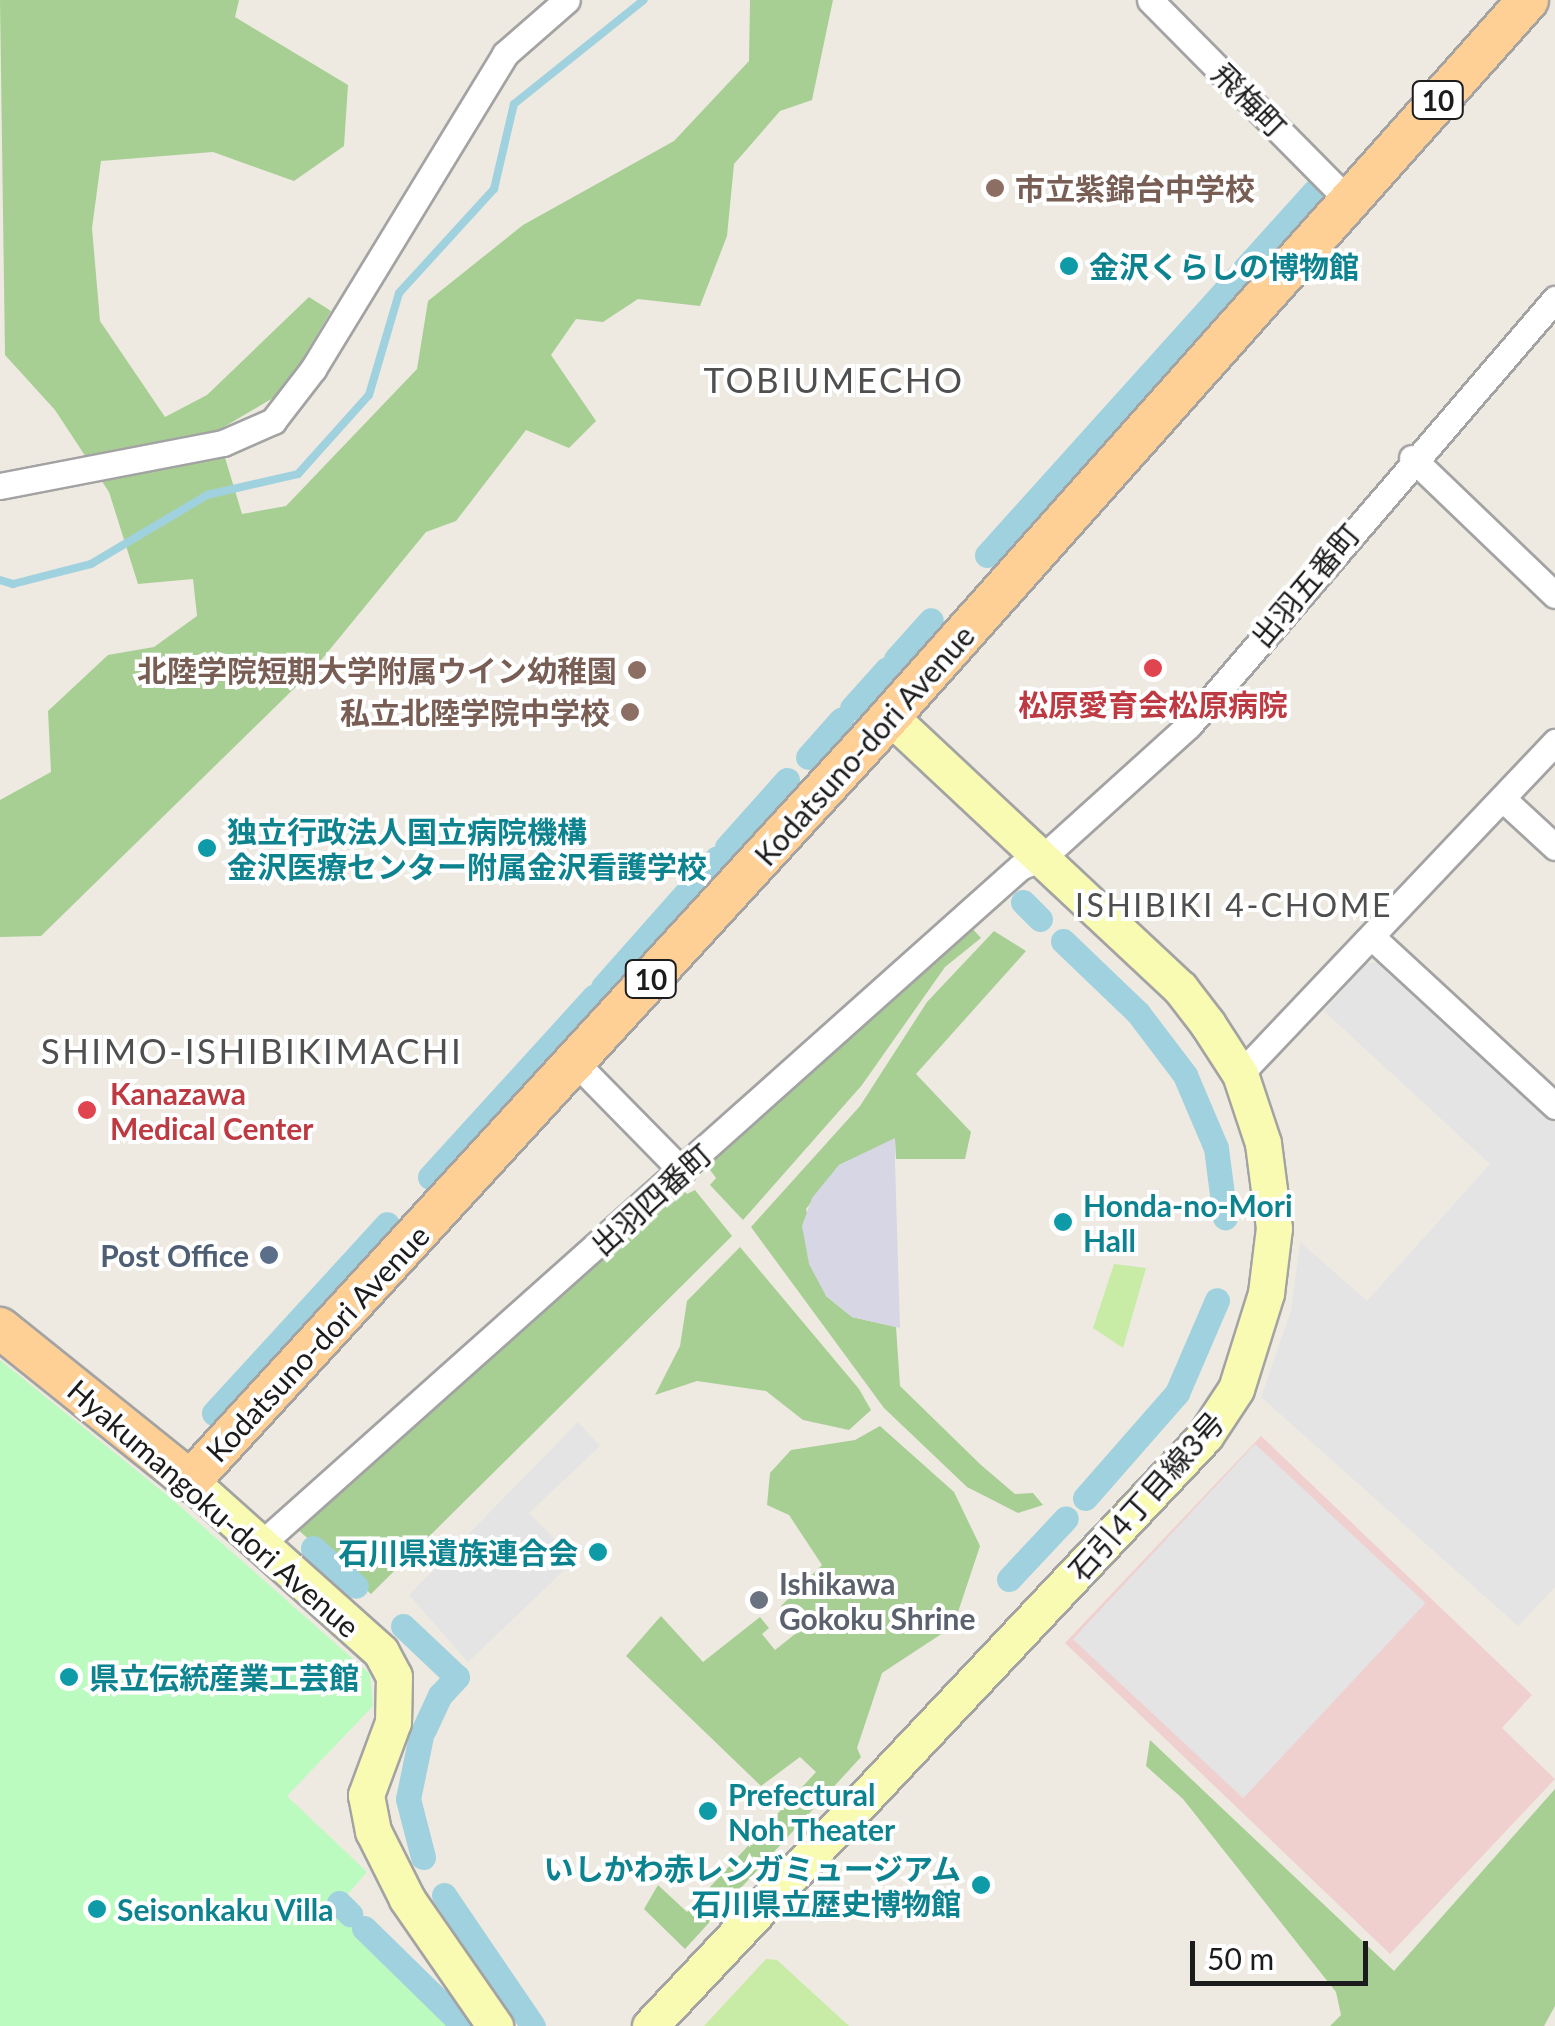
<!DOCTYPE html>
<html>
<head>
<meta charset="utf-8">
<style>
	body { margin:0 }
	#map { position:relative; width:1555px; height:2026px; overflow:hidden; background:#eeeae1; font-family:Lato,"Noto Sans JP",sans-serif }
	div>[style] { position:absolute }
	.commercial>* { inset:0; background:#f0d0cf }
	.grass>* { inset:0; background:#c8eba5 }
	.forest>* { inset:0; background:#a7cf94 }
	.park>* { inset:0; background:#bcfbc0 }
	.parking>* { inset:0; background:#e4e4e4; transform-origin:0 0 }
	.plaza>* { inset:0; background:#d6d6e4 }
	.stream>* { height:8px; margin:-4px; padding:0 4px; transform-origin:4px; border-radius:4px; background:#a0d1de }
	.canal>* { height:25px; margin:-12.5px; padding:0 12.5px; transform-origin:12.5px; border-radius:12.5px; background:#a0d1de }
	.roads { filter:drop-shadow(2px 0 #a3a3a3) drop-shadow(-2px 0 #a3a3a3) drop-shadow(0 2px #a3a3a3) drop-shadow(0 -2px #a3a3a3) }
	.street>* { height:25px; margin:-12.5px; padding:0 12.5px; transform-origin:12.5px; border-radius:12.5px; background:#fff }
	.secondary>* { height:35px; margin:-17.5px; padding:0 17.5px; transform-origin:17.5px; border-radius:17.5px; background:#f9fbb2 }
	.primary>* { height:40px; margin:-20px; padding:0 20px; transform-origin:20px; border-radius:20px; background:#ffd096 }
	.dots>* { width:28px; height:28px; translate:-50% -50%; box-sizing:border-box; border:5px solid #fff; border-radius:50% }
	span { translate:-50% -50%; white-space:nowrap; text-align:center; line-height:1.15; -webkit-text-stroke:8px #fff; paint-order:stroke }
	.shield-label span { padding:2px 8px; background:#fff; border:2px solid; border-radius:8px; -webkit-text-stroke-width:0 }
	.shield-label { font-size:28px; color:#1c1c1c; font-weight:700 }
	.street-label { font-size:30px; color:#1c1c1c }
	.education-label { font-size:30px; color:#785e54; font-weight:700 }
	.left { translate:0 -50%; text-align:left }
	.right { translate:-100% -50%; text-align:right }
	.culture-label { font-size:30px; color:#0d838f; font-weight:700 }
	.health-label { font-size:30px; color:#be3a42; font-weight:700 }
	.service-label { font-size:30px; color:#4e5e75; font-weight:700 }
	.worship-label { font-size:30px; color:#5b616d; font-weight:700 }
	.neighbourhood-label { font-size:32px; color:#4f4f4f; letter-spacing:2.5px }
	.quarter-label { font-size:35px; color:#4f4f4f; letter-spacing:2.5px }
	.scale { position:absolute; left:1190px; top:1941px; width:178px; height:45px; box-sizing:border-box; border:5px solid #1c1c1c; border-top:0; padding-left:12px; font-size:30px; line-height:35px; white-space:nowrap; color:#1c1c1c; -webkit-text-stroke:8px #fff; paint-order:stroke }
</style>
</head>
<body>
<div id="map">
	<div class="commercial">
		<div style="clip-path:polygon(1261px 1436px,1532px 1695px,1502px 1728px,1555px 1779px,1390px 1954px,1065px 1643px)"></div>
	</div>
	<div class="grass">
		<div style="clip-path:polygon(1114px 1264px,1146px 1268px,1123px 1348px,1093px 1328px)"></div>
		<div style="clip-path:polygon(766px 1959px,777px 1960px,849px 2026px,704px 2026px)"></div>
	</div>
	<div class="forest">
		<div style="clip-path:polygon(0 0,239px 0,235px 17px,348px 85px,344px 146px,294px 181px,213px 152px,101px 161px,92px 228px,100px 321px,165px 417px,207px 395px,309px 297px,331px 311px,283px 392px,217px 431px,242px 514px,286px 506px,417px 369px,428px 301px,523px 225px,674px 141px,749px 61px,750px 0,833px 0,812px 100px,780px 111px,734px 164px,727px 236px,700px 306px,638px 299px,603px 322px,576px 319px,551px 355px,596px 421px,569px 448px,526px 430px,456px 521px,426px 532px,313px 670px,41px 936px,0 937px,0 800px,51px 772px,48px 711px,108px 655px,154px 647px,197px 616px,193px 579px,138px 584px,109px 492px,55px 410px,5px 355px)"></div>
		<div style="clip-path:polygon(970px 926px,981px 938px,945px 967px,862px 1085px,743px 1220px,710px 1185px,716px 1178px,705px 1163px)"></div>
		<div style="clip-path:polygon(994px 931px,1026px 951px,916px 1074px,971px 1132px,965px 1159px,896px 1159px,895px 1139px,839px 1165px,806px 1209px,826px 1296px,852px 1317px,896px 1327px,900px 1386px,981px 1465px,1015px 1494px,1033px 1493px,1043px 1505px,1018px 1513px,967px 1487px,884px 1408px,751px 1227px,860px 1106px,927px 1002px)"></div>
		<div style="clip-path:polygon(679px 1186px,687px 1194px,695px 1190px,732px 1236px,371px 1594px,296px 1528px)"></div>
		<div style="clip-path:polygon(740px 1247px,859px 1389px,871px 1410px,849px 1430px,803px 1420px,766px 1391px,697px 1381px,655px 1395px,680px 1346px,687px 1301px)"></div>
		<div style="clip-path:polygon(880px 1426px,954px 1492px,980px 1546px,958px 1612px,949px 1629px,882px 1673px,857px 1748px,861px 1757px,685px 1949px,644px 1909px,658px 1885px,687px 1912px,816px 1772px,800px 1757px,761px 1786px,626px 1656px,661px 1616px,703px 1662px,760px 1617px,769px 1628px,762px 1634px,775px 1650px,804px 1627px,781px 1606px,822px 1565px,789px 1515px,767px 1505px,770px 1473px,791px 1450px,855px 1440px)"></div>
		<div style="clip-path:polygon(1150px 1740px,1394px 1971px,1555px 1789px,1555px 2006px,1544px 2026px,1330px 2026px,1341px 2015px,1336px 1992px,1183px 1799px,1146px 1766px)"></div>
	</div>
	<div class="park">
		<div style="clip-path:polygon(0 1360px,173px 1500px,370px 1674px,373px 1706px,287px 1796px,367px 1872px,339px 1904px,461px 2026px,0 2026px)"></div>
	</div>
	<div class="parking">
		<div style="clip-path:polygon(1381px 962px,1555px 1123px,1555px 1587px,1518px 1626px,1261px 1397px,1291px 1311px,1300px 1242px,1367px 1301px,1490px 1164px,1324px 1011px,1367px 963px)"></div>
		<div style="clip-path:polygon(578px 1422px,600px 1446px,529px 1513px,575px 1560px,468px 1662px,409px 1595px)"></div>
		<div style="left:1255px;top:1444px;width:233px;height:267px;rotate:43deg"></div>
	</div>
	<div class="plaza">
		<div style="clip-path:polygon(895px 1138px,895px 1163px,900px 1328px,852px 1317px,826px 1296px,809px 1264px,802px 1226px,812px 1198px,839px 1165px)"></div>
	</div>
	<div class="stream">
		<div style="left:0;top:580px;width:14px;rotate:17deg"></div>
		<div style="left:13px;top:584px;width:81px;rotate:-14.4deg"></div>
		<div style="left:91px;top:564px;width:135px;rotate:-30.7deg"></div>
		<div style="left:207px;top:495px;width:93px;rotate:-13deg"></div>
		<div style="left:298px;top:474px;width:106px;rotate:-48.1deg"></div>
		<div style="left:369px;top:395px;width:106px;rotate:-73.6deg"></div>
		<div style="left:399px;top:293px;width:141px;rotate:-47.6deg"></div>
		<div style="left:494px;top:189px;width:87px;rotate:-76.8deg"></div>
		<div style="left:514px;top:104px;width:166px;rotate:-38.7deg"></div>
	</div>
	<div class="canal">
		<div style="left:987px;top:555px;width:491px;rotate:-48deg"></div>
		<div style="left:896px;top:659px;width:52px;rotate:-48.1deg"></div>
		<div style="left:852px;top:708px;width:52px;rotate:-48.1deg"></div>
		<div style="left:808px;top:757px;width:50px;rotate:-48.3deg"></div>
		<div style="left:727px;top:847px;width:90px;rotate:-48.2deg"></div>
		<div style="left:1023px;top:902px;width:24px;rotate:45deg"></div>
		<div style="left:1063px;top:941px;width:104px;rotate:43.8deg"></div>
		<div style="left:1138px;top:1013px;width:78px;rotate:52.8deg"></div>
		<div style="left:1185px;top:1075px;width:79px;rotate:67deg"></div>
		<div style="left:1216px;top:1148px;width:70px;rotate:82.6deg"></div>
		<div style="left:603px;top:987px;width:172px;rotate:-48.5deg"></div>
		<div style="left:430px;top:1177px;width:244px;rotate:-47.7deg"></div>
		<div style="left:214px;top:1413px;width:256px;rotate:-47.5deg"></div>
		<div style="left:1085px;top:1498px;width:140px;rotate:-48.8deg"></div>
		<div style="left:1177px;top:1393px;width:101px;rotate:-66.7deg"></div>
		<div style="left:313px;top:1548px;width:57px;rotate:41.5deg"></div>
		<div style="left:1009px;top:1579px;width:83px;rotate:-46.9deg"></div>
		<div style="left:403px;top:1626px;width:74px;rotate:43.4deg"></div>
		<div style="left:457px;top:1677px;width:25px;rotate:133deg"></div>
		<div style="left:440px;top:1695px;width:38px;rotate:115deg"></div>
		<div style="left:421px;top:1736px;width:64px;rotate:101.7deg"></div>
		<div style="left:408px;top:1799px;width:60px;rotate:75.5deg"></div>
		<div style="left:444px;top:1895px;width:158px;rotate:55.8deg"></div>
		<div style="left:339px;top:1903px;width:16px;rotate:45deg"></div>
		<div style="left:364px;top:1928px;width:140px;rotate:44.4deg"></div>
	</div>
	<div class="roads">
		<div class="street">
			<div style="left:1150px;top:0;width:283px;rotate:45.3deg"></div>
			<div style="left:1412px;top:458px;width:198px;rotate:43.8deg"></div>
			<div style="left:0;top:486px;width:227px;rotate:-10.9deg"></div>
			<div style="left:223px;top:443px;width:55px;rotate:-23.7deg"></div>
			<div style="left:273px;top:421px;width:66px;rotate:-52.4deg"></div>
			<div style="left:313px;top:369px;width:369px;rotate:-58.6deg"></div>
			<div style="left:505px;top:54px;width:82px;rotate:-41.1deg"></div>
			<div style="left:1503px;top:799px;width:71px;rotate:42.7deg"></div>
			<div style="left:1373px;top:938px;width:248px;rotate:42.7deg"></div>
			<div style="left:575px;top:1062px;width:153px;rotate:45.5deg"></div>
			<div style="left:1240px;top:1074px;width:458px;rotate:-46.5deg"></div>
			<div style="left:261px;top:1544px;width:1017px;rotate:-41.73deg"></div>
			<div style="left:1020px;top:867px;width:24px;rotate:-22deg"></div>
			<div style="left:1042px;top:858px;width:198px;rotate:-42.1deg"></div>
			<div style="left:1189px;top:725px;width:562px;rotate:-49.33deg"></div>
		</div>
		<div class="secondary">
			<div style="left:190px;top:1481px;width:256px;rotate:41.8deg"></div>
			<div style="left:381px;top:1652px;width:27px;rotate:62deg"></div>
			<div style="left:394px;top:1676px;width:46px;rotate:91.2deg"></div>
			<div style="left:393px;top:1722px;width:78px;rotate:110.3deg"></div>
			<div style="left:366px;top:1795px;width:37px;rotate:79deg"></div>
			<div style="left:373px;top:1831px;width:76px;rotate:63.4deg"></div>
			<div style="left:407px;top:1899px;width:155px;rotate:55.3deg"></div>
			<div style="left:650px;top:2026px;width:810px;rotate:-46.75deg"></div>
			<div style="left:1205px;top:1436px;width:56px;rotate:-56.6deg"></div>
			<div style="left:1236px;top:1389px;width:101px;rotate:-72.6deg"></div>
			<div style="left:1266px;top:1293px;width:65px;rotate:-83deg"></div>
			<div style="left:1274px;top:1228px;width:86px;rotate:-97.4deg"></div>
			<div style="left:1263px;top:1143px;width:73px;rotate:-108.4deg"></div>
			<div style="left:1240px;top:1074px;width:61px;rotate:-122.9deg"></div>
			<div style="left:1207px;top:1023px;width:44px;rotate:-127.6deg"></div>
			<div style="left:1180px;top:988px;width:397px;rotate:-136.9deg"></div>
		</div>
		<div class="primary">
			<div style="left:0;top:1328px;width:244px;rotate:38.8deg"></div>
			<div style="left:190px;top:1481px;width:1008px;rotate:-47.49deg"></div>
			<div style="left:871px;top:738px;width:988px;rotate:-48.32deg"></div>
		</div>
	</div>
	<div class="dots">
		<div style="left:995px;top:188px;background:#8d6e63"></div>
		<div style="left:1069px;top:266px;background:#0f9aa8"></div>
		<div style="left:1153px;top:668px;background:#e0444e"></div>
		<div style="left:637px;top:670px;background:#8d6e63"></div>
		<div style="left:630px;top:712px;background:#8d6e63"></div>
		<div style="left:207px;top:848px;background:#0f9aa8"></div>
		<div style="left:87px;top:1110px;background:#e0444e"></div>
		<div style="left:1063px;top:1222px;background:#0f9aa8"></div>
		<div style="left:269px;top:1255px;background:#5c6f8a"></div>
		<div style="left:598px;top:1552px;background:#0f9aa8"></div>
		<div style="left:759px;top:1600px;background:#6b7280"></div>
		<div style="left:69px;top:1677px;background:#0f9aa8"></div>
		<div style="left:708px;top:1811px;background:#0f9aa8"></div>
		<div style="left:981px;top:1885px;background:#0f9aa8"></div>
		<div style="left:97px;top:1909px;background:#0f9aa8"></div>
	</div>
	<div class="shield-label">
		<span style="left:1438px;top:100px">10</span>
		<span style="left:651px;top:979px">10</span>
	</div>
	<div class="street-label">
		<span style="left:1250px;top:100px;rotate:45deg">飛梅町</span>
		<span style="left:1305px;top:585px;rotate:-50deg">出羽五番町</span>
		<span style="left:864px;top:745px;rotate:-48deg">Kodatsuno-dori Avenue</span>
		<span style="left:651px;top:1199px;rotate:-42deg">出羽四番町</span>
		<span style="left:317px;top:1343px;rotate:-47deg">Kodatsuno-dori Avenue</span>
		<span style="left:1146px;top:1496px;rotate:-48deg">石引4丁目線3号</span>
		<span style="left:214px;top:1508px;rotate:41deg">Hyakumangoku-dori Avenue</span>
	</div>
	<div class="education-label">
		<span class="left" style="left:1015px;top:188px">市立紫錦台中学校</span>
		<span class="right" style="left:617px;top:670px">北陸学院短期大学附属ウイン幼稚園</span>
		<span class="right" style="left:610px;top:712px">私立北陸学院中学校</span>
	</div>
	<div class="culture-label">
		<span class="left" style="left:1089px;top:266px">金沢くらしの博物館</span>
		<span class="left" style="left:227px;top:848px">独立行政法人国立病院機構<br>金沢医療センター附属金沢看護学校</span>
		<span class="left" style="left:1083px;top:1222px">Honda-no-Mori<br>Hall</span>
		<span class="right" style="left:578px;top:1552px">石川県遺族連合会</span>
		<span class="left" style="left:89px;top:1677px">県立伝統産業工芸館</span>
		<span class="left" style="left:728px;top:1811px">Prefectural<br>Noh Theater</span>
		<span class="right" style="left:961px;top:1885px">いしかわ赤レンガミュージアム<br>石川県立歴史博物館</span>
		<span class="left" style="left:117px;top:1909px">Seisonkaku Villa</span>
	</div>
	<div class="health-label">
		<span style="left:1153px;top:704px">松原愛育会松原病院</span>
		<span class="left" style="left:110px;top:1110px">Kanazawa<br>Medical Center</span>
	</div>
	<div class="service-label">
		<span class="right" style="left:249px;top:1255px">Post Office</span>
	</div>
	<div class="worship-label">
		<span class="left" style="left:779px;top:1600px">Ishikawa<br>Gokoku Shrine</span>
	</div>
	<div class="neighbourhood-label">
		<span style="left:1234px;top:905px">ISHIBIKI 4-CHOME</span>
	</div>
	<div class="quarter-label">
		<span style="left:834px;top:379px">TOBIUMECHO</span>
		<span style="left:252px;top:1050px">SHIMO-ISHIBIKIMACHI</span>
	</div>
	<div class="scale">50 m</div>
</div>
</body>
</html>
